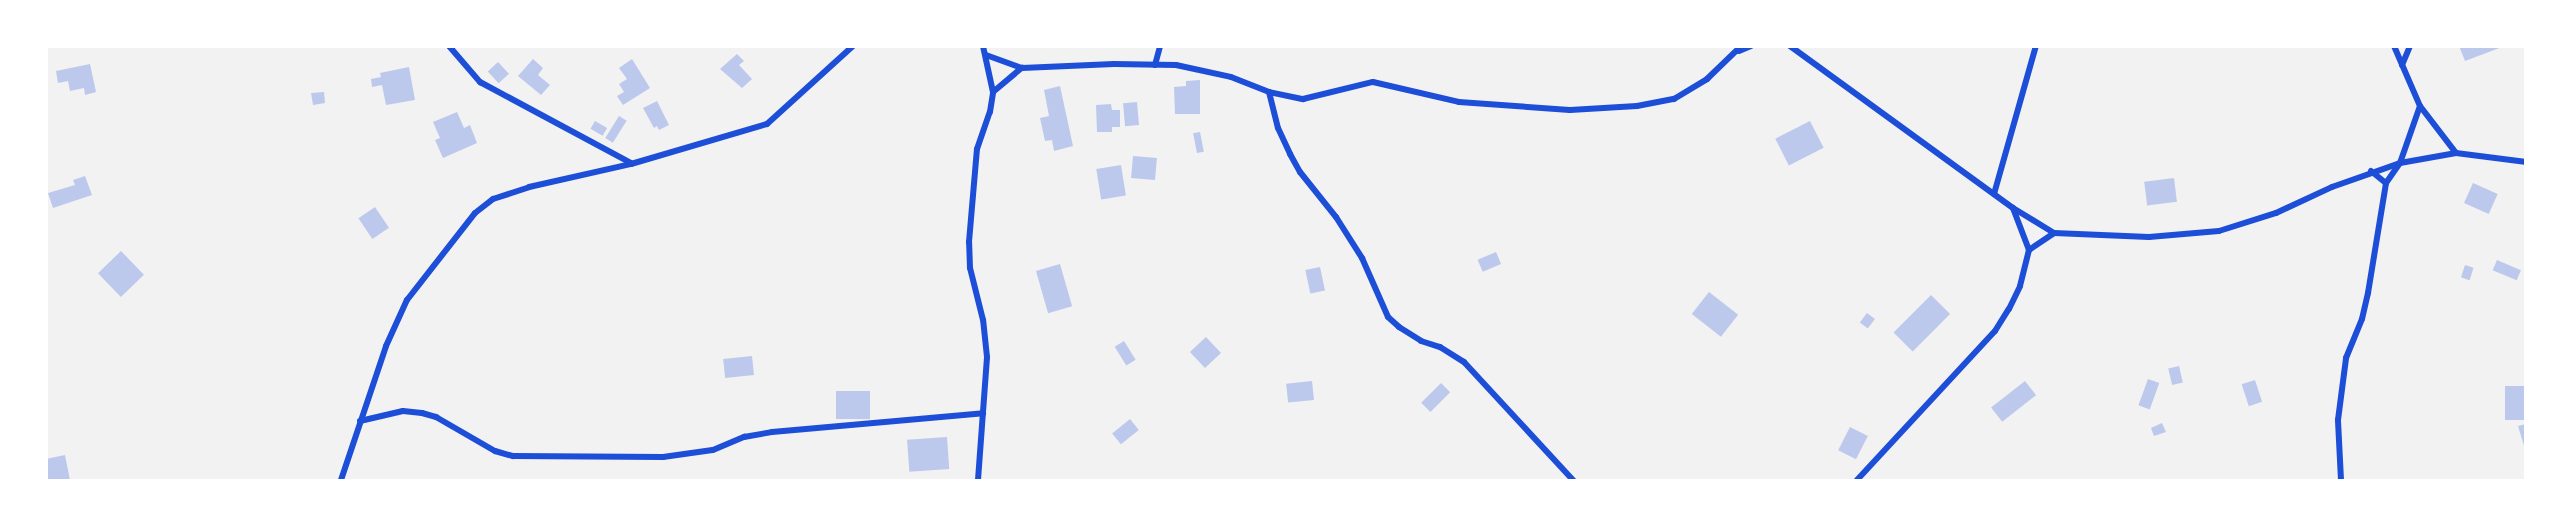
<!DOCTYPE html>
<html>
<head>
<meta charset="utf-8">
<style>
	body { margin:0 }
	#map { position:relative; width:2572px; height:527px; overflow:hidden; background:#f2f2f2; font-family:"Libre Baskerville",serif }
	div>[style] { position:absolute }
	.building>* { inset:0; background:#bdc9ec; transform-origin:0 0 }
	.minor>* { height:6px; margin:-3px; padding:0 3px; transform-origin:3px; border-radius:3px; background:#1d4ed8 }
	span { translate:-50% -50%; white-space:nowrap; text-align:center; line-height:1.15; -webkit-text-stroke:6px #fff; paint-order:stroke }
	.frame { position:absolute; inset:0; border:48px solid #fff; pointer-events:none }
</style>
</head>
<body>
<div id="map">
	<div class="building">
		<div style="clip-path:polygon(2459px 46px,2502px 46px,2502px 47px,2465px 61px)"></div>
		<div style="clip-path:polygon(737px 54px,744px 61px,739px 65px,752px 79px,742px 88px,720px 69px)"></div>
		<div style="clip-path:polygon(533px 59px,543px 68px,538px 75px,550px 85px,541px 95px,518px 76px)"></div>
		<div style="clip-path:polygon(632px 59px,650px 88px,623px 105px,617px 96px,624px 92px,619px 84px,627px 79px,619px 68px)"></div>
		<div style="left:498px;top:62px;width:16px;height:14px;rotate:47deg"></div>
		<div style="clip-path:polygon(90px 64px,96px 92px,85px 95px,84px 88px,70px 91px,68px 81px,58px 83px,56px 71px)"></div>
		<div style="clip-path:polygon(409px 67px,415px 100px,386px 105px,382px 85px,372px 87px,371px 79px,381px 77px,380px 73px)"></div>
		<div style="clip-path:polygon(1200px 80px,1200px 114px,1175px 114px,1174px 87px,1186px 86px,1186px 81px)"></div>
		<div style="clip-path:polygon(1060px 86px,1073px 146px,1054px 151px,1052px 140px,1045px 141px,1040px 118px,1049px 116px,1044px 90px)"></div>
		<div style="clip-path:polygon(324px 92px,325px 103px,313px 105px,311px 93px)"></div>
		<div style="clip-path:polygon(657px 101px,669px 125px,659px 130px,657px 126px,654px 128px,643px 108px)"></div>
		<div style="left:1137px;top:102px;width:23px;height:14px;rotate:85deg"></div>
		<div style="clip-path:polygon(1111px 104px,1112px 110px,1120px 110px,1120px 127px,1112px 127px,1112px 132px,1097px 132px,1096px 105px)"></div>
		<div style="clip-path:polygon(457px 112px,464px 128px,470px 125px,477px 143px,443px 158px,435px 140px,440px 138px,433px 122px)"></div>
		<div style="left:619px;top:116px;width:9px;height:26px;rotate:32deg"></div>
		<div style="left:595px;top:121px;width:14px;height:9px;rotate:30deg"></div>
		<div style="left:1810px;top:121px;width:30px;height:39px;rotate:63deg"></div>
		<div style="left:1200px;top:132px;width:20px;height:7px;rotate:79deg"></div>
		<div style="left:1133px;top:156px;width:24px;height:22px;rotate:5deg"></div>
		<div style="left:1121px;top:165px;width:31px;height:25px;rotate:81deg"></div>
		<div style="clip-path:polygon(85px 176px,92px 195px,53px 208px,48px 193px,75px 185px,73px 180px)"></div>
		<div style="left:2174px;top:178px;width:24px;height:30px;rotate:83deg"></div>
		<div style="left:2473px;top:183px;width:27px;height:22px;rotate:24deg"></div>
		<div style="left:375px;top:207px;width:25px;height:20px;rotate:56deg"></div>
		<div style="left:121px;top:251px;width:33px;height:32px;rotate:46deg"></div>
		<div style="left:1496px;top:252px;width:13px;height:20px;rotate:67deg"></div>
		<div style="left:2497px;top:260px;width:26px;height:11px;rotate:23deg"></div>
		<div style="left:1060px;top:264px;width:44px;height:25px;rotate:74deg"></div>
		<div style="left:2465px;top:265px;width:9px;height:13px;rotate:18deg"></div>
		<div style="left:1320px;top:267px;width:24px;height:15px;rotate:78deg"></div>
		<div style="left:1709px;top:292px;width:37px;height:28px;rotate:38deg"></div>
		<div style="left:1931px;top:295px;width:27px;height:53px;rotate:45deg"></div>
		<div style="left:1867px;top:313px;width:10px;height:12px;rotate:37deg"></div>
		<div style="left:1206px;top:337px;width:22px;height:22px;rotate:47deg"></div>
		<div style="left:1124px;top:341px;width:22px;height:11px;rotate:58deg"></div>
		<div style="left:752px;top:356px;width:19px;height:29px;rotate:84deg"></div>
		<div style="left:2179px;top:366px;width:17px;height:11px;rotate:77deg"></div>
		<div style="left:2148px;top:379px;width:12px;height:28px;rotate:20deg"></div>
		<div style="left:2255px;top:380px;width:23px;height:14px;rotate:72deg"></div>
		<div style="left:1312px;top:381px;width:19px;height:26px;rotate:84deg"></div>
		<div style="left:2025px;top:381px;width:18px;height:43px;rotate:52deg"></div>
		<div style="left:1441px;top:383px;width:13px;height:28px;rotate:45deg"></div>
		<div style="left:2505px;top:386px;width:21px;height:34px"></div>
		<div style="left:836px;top:391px;width:34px;height:28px"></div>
		<div style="left:1130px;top:419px;width:14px;height:23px;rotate:51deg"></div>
		<div style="clip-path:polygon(2162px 423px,2166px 432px,2154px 436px,2151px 428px)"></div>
		<div style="clip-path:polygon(2526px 424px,2526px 449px,2525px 449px,2518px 426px)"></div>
		<div style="left:1850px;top:427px;width:20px;height:26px;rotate:27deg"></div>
		<div style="left:947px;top:437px;width:32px;height:40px;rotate:86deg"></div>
		<div style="clip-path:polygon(65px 455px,70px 480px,46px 480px,46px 459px)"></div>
	</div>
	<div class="minor">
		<div style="left:449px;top:46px;width:48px;rotate:49.3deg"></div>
		<div style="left:480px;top:82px;width:171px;rotate:28.2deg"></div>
		<div style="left:1790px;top:46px;width:276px;rotate:36deg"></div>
		<div style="left:2013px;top:208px;width:48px;rotate:31.4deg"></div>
		<div style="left:2054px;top:233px;width:95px;rotate:2.4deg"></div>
		<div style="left:2149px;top:237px;width:70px;rotate:-4.9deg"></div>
		<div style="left:2219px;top:231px;width:60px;rotate:-17.5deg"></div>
		<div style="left:2276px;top:213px;width:62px;rotate:-24.9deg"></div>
		<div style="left:2332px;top:187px;width:72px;rotate:-19.4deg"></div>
		<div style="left:2400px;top:163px;width:57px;rotate:-10.1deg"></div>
		<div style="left:2456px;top:153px;width:71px;rotate:7.3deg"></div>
		<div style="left:2394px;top:46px;width:65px;rotate:66.6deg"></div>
		<div style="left:2420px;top:106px;width:59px;rotate:52.5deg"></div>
		<div style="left:1739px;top:51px;width:13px;rotate:-23deg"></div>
		<div style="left:986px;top:55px;width:38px;rotate:20deg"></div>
		<div style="left:1022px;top:68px;width:92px;rotate:-2.5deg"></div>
		<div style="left:1114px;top:64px;width:62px;rotate:0.9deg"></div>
		<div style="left:1176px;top:65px;width:56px;rotate:12.3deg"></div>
		<div style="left:1231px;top:77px;width:41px;rotate:21.5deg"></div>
		<div style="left:1269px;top:92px;width:35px;rotate:12deg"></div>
		<div style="left:1303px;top:99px;width:72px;rotate:-13.7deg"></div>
		<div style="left:1373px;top:82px;width:88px;rotate:13.1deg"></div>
		<div style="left:1459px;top:102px;width:111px;rotate:4.1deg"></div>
		<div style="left:1570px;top:110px;width:67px;rotate:-3.4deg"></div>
		<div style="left:1637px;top:106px;width:38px;rotate:-11deg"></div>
		<div style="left:1674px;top:99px;width:39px;rotate:-31deg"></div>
		<div style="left:1707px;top:79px;width:47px;rotate:-44.1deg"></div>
		<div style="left:1155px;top:65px;width:20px;rotate:-75deg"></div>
		<div style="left:2402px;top:65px;width:21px;rotate:-67deg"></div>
		<div style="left:993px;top:92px;width:38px;rotate:-40deg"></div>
		<div style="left:1269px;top:92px;width:37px;rotate:76deg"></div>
		<div style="left:1278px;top:128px;width:29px;rotate:65deg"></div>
		<div style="left:1290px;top:154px;width:21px;rotate:61deg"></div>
		<div style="left:1300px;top:172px;width:58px;rotate:51.3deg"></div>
		<div style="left:1336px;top:217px;width:49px;rotate:57.6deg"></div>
		<div style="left:1362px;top:258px;width:64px;rotate:66.2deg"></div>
		<div style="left:1388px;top:317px;width:15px;rotate:42deg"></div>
		<div style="left:1399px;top:327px;width:26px;rotate:32deg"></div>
		<div style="left:1421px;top:341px;width:20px;rotate:18deg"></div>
		<div style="left:1440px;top:347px;width:28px;rotate:32deg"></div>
		<div style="left:1464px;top:362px;width:161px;rotate:47.3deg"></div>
		<div style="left:2371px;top:171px;width:19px;rotate:39deg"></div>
		<div style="left:1994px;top:194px;width:154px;rotate:-74.2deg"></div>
		<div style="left:2029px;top:250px;width:30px;rotate:-34deg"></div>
		<div style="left:360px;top:421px;width:44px;rotate:-13.1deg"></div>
		<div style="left:403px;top:411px;width:19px;rotate:6deg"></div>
		<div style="left:422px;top:413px;width:15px;rotate:16deg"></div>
		<div style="left:436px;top:417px;width:68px;rotate:30deg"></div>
		<div style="left:495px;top:451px;width:19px;rotate:16deg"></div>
		<div style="left:513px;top:456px;width:150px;rotate:0.4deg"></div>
		<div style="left:663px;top:457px;width:50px;rotate:-8deg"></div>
		<div style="left:713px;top:450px;width:34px;rotate:-23deg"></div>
		<div style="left:744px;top:437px;width:28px;rotate:-10deg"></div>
		<div style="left:772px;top:432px;width:212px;rotate:-5.1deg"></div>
		<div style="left:341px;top:480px;width:141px;rotate:-71.4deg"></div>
		<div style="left:386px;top:346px;width:51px;rotate:-65.5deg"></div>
		<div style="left:407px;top:300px;width:110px;rotate:-52deg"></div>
		<div style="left:475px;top:213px;width:23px;rotate:-38deg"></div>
		<div style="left:493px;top:199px;width:38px;rotate:-18deg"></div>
		<div style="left:529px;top:187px;width:105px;rotate:-12.7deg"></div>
		<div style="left:631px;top:164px;width:142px;rotate:-16.4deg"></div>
		<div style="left:767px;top:124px;width:116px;rotate:-42.2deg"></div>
		<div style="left:978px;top:480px;width:123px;rotate:-85.8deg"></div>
		<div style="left:987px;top:357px;width:37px;rotate:-96deg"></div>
		<div style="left:983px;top:320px;width:54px;rotate:-104deg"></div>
		<div style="left:970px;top:268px;width:26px;rotate:-92deg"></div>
		<div style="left:969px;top:242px;width:93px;rotate:-85.1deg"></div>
		<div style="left:977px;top:149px;width:39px;rotate:-71deg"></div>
		<div style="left:990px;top:112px;width:20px;rotate:-81deg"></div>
		<div style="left:993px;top:92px;width:47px;rotate:-102.3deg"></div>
		<div style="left:1857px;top:480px;width:203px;rotate:-47.2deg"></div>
		<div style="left:1995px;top:331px;width:26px;rotate:-58deg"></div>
		<div style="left:2009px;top:309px;width:25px;rotate:-64deg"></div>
		<div style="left:2020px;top:286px;width:37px;rotate:-76deg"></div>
		<div style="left:2029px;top:250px;width:45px;rotate:-110.9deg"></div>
		<div style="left:2341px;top:480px;width:60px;rotate:-92.9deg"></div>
		<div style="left:2338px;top:420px;width:63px;rotate:-82.6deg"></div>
		<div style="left:2346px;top:358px;width:42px;rotate:-67.7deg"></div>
		<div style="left:2362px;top:319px;width:27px;rotate:-77deg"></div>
		<div style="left:2368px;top:293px;width:111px;rotate:-80.7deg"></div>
		<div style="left:2386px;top:183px;width:24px;rotate:-55deg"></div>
		<div style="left:2400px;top:163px;width:60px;rotate:-70.7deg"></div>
	</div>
	<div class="frame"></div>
</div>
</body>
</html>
